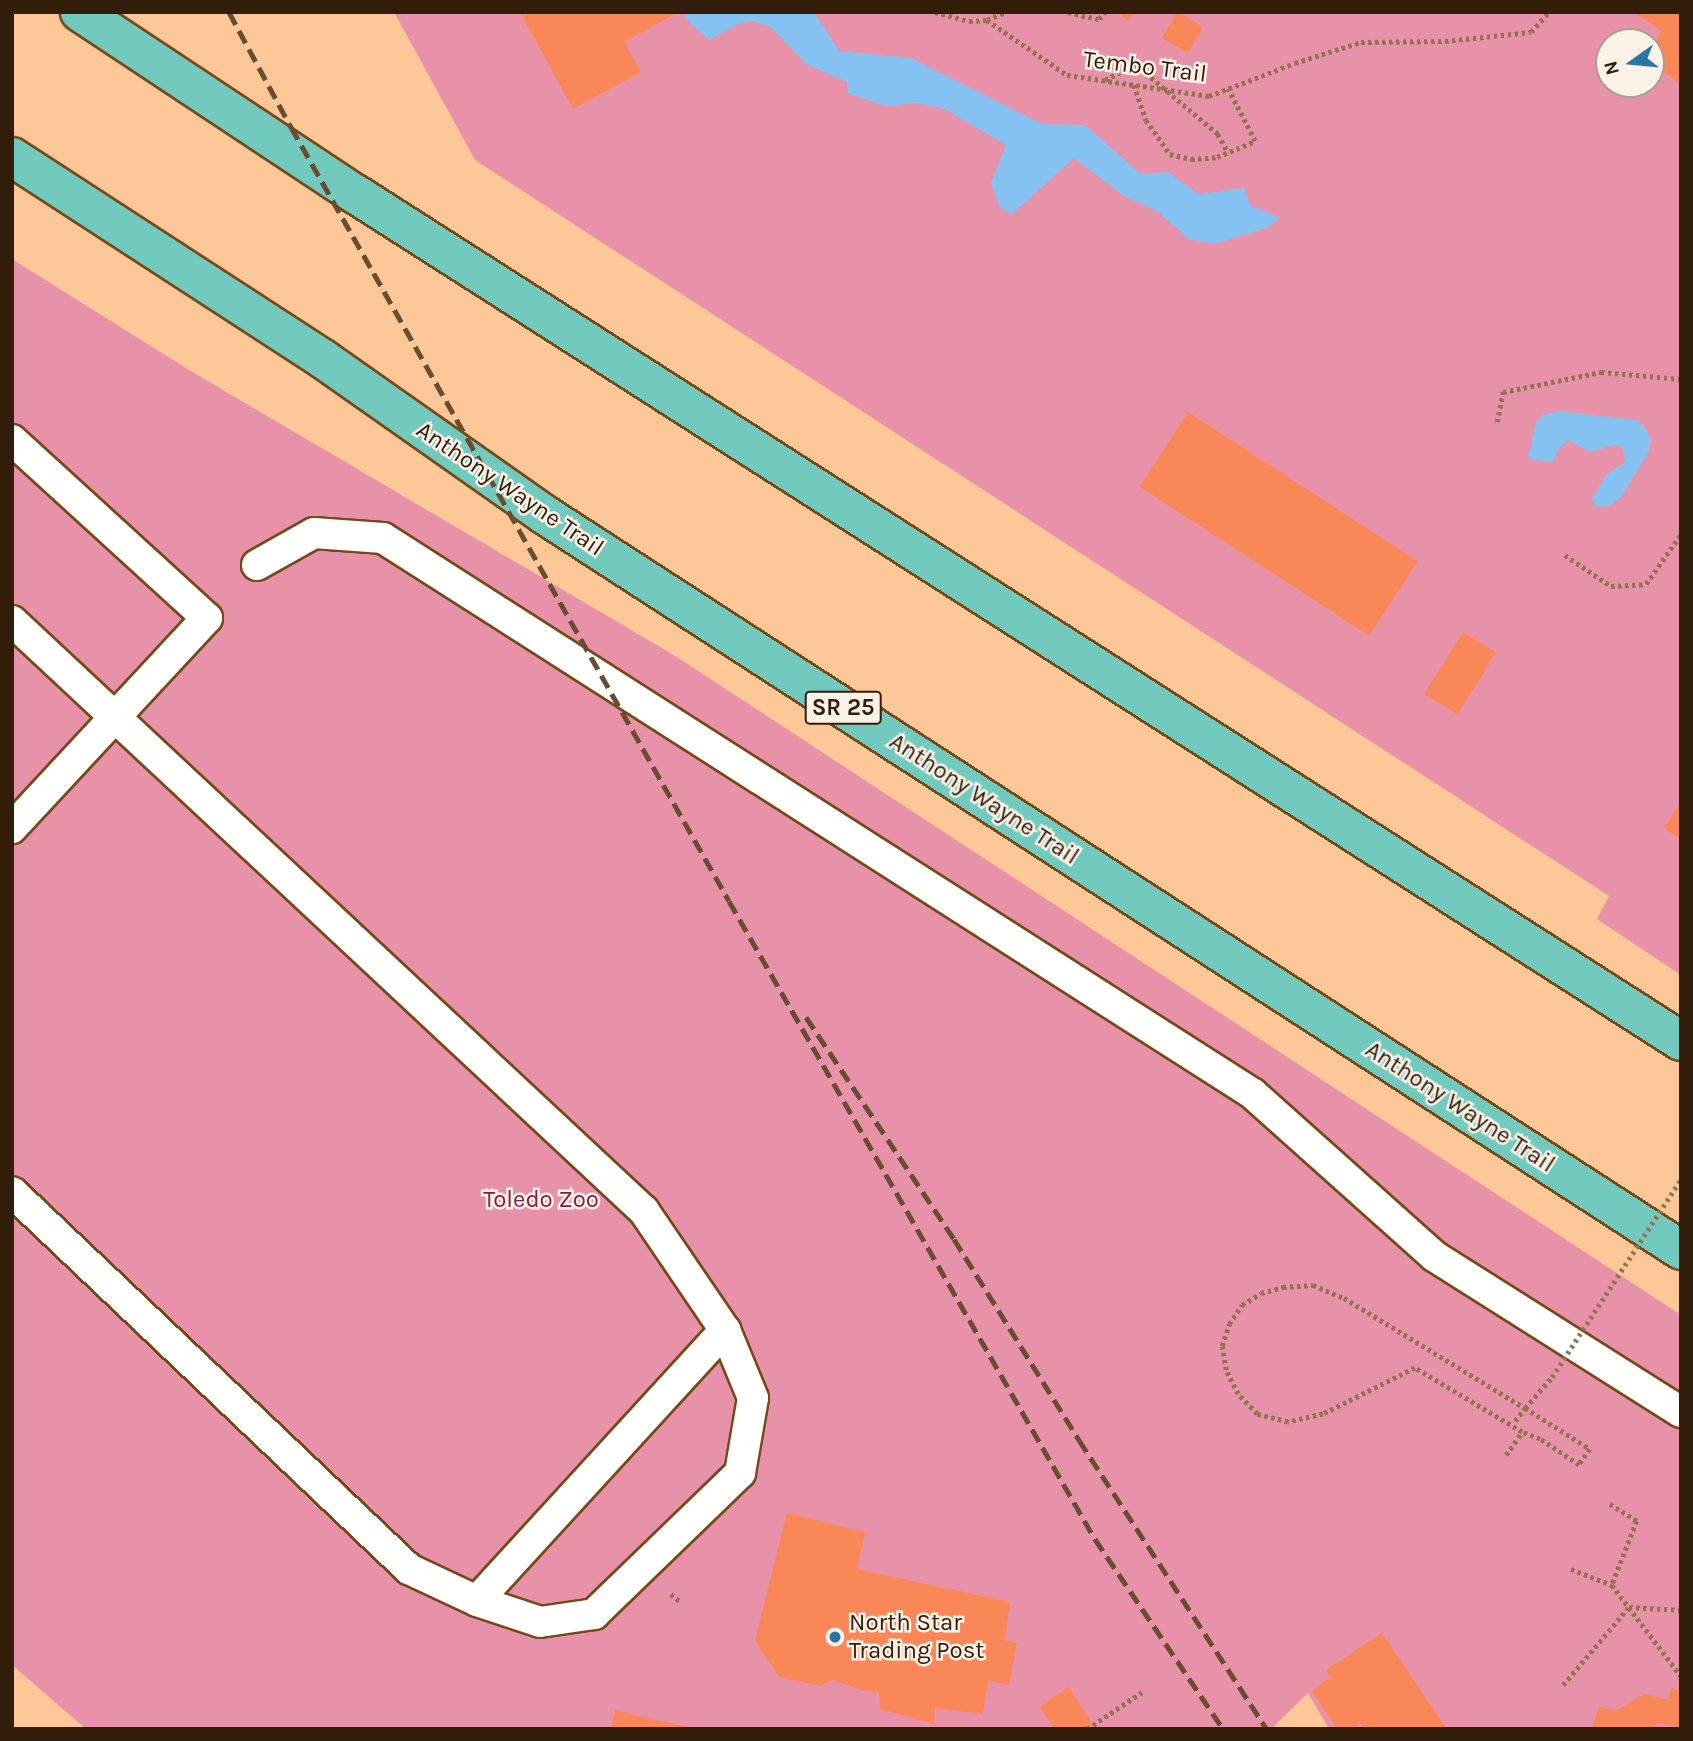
<!DOCTYPE html>
<html>
<head>
<meta charset="utf-8">
<style>
	body { margin:0 }
	#map { position:relative; width:1693px; height:1741px; overflow:hidden; background:#fdc797; font-family:Karla,sans-serif }
	div>[style] { position:absolute }
	.green>* { inset:0; background:#e892a9 }
	.water>* { inset:0; background:#85c2f1 }
	.building>* { inset:0; background:#fa8757; transform-origin:0 0 }
	.path>* { height:4.5px; margin-top:-2.25px; transform-origin:0; background:repeating-linear-gradient(90deg,#967150 0 3.5px,transparent 0 7px) }
	.roads { filter:drop-shadow(2px 0 #774919) drop-shadow(-2px 0 #774919) drop-shadow(0 2px #774919) drop-shadow(0 -2px #774919) }
	.service>* { height:30px; margin:-15px; padding:0 15px; transform-origin:15px; border-radius:15px; background:#fff }
	.trunk>* { height:38px; margin:-19px; padding:0 19px; transform-origin:19px; border-radius:19px; background:#72cabe }
	.rail>* { height:5px; margin-top:-2.5px; transform-origin:0; background:repeating-linear-gradient(90deg,#6a4c31 0 14px,transparent 0 21px) }
	.path-bridge>* { height:4.5px; margin-top:-2.25px; transform-origin:0; background:repeating-linear-gradient(90deg,#967150 0 3.5px,transparent 0 7px) }
	.dots>* { width:19px; height:19px; translate:-50% -50%; box-sizing:border-box; border:4px solid #fdf2e8; border-radius:50% }
	span { translate:-50% -50%; white-space:nowrap; text-align:center; line-height:1.15; -webkit-text-stroke:5px #fdf2e8; paint-order:stroke }
	.shield-label span { padding:2px 5px; background:#fdf2e8; border:2px solid; border-radius:5px; -webkit-text-stroke-width:0 }
	.shield-label { font-size:23px; color:#311d0a; font-weight:700 }
	.street-label { font-size:24px; color:#311d0a }
	.park-label { font-size:24px; color:#881b46 }
	.poi-label { font-size:24px; color:#311d0a }
	.left { translate:0 -50%; text-align:left }
	.frame { position:absolute; inset:0; border:14px solid #311d0a; pointer-events:none }
	.north { position:absolute; left:1595px; top:28px; width:70px; height:70px; box-sizing:border-box; background:#fdf2e8; border:2px solid #ab9d8f; border-radius:50%; rotate:255deg; font-size:19px; font-weight:700; line-height:28px; text-align:center; color:#311d0a }
	.north::after { content:''; display:block; margin:auto; width:24px; height:32px; background:#2a75a8; clip-path:polygon(50% 0,100% 100%,50% 72%,0 100%) }
</style>
</head>
<body>
<div id="map">
	<div class="green">
		<div style="clip-path:polygon(evenodd,394px 12px,1681px 12px,1681px 975px,1597px 919px,1609px 896px,475px 160px,394px 12px,1609px 42px,1651px 42px,1651px 84px,1609px 84px,1609px 42px)"></div>
		<div style="clip-path:polygon(12px 259px,189px 370px,677px 657px,1681px 1315px,1681px 1729px,1329px 1729px,1308px 1693px,1271px 1729px,86px 1729px,12px 1665px)"></div>
	</div>
	<div class="water">
		<div style="clip-path:polygon(691px 12px,814px 12px,839px 51px,911px 58px,1042px 124px,1085px 125px,1141px 174px,1168px 172px,1198px 194px,1244px 188px,1250px 205px,1280px 218px,1266px 228px,1214px 244px,1189px 239px,1157px 211px,1124px 196px,1074px 158px,1012px 214px,1000px 208px,991px 183px,1006px 145px,945px 109px,917px 103px,885px 106px,848px 93px,847px 82px,806px 64px,772px 28px,754px 21px,740px 23px,709px 40px,684px 17px)"></div>
		<div style="clip-path:polygon(1558px 411px,1636px 420px,1645px 427px,1651px 440px,1648px 453px,1621px 497px,1609px 506px,1596px 507px,1592px 499px,1607px 474px,1625px 462px,1623px 448px,1614px 445px,1590px 452px,1568px 440px,1558px 449px,1553px 462px,1528px 459px,1536px 423px,1543px 415px)"></div>
	</div>
	<div class="building">
		<div style="clip-path:polygon(520px 12px,678px 12px,624px 42px,641px 72px,573px 109px)"></div>
		<div style="clip-path:polygon(1118px 12px,1136px 12px,1127px 21px)"></div>
		<div style="left:1177px;top:12px;width:30px;height:30px;rotate:30deg"></div>
		<div style="clip-path:polygon(1633px 12px,1681px 12px,1681px 84px,1651px 64px,1651px 49px,1662px 31px)"></div>
		<div style="left:1188px;top:412px;width:274px;height:89px;rotate:33deg"></div>
		<div style="left:1463px;top:632px;width:39px;height:73px;rotate:32deg"></div>
		<div style="clip-path:polygon(1681px 802px,1681px 839px,1664px 828px)"></div>
		<div style="clip-path:polygon(787px 1513px,865px 1532px,857px 1569px,1010px 1602px,1005px 1640px,1017px 1643px,1009px 1685px,988px 1681px,983px 1714px,935px 1708px,934px 1724px,880px 1709px,879px 1692px,861px 1690px,833px 1680px,820px 1686px,779px 1677px,755px 1641px)"></div>
		<div style="clip-path:polygon(1382px 1633px,1447px 1729px,1364px 1729px,1360px 1723px,1351px 1729px,1337px 1729px,1312px 1691px,1331px 1677px,1326px 1670px)"></div>
		<div style="clip-path:polygon(1068px 1687px,1093px 1724px,1096px 1729px,1055px 1729px,1040px 1707px)"></div>
		<div style="clip-path:polygon(1671px 1688px,1681px 1690px,1681px 1728px,1659px 1723px,1650px 1729px,1592px 1729px,1599px 1707px,1618px 1710px,1644px 1694px,1669px 1700px)"></div>
		<div style="clip-path:polygon(615px 1710px,692px 1728px,691px 1729px,611px 1729px)"></div>
	</div>
	<div class="path">
		<div style="left:935px;top:12px;width:35px;rotate:15deg"></div>
		<div style="left:969px;top:21px;width:18px;rotate:-3deg"></div>
		<div style="left:987px;top:20px;width:20px;rotate:-24deg"></div>
		<div style="left:1068px;top:12px;width:32px;rotate:13deg"></div>
		<div style="left:1099px;top:19px;width:9px;rotate:-49deg"></div>
		<div style="left:987px;top:20px;width:97px;rotate:34.5deg"></div>
		<div style="left:1067px;top:75px;width:144px;rotate:8.4deg"></div>
		<div style="left:1209px;top:96px;width:92px;rotate:-21deg"></div>
		<div style="left:1295px;top:63px;width:69px;rotate:-17.7deg"></div>
		<div style="left:1361px;top:42px;width:84px;rotate:-0.7deg"></div>
		<div style="left:1445px;top:41px;width:86px;rotate:-6deg"></div>
		<div style="left:1531px;top:32px;width:27px;rotate:-48deg"></div>
		<div style="left:1105px;top:80px;width:34px;rotate:-28deg"></div>
		<div style="left:1135px;top:64px;width:109px;rotate:40.1deg"></div>
		<div style="left:1218px;top:134px;width:21px;rotate:61deg"></div>
		<div style="left:1134px;top:85px;width:37px;rotate:71deg"></div>
		<div style="left:1146px;top:120px;width:42px;rotate:54.8deg"></div>
		<div style="left:1170px;top:154px;width:22px;rotate:13deg"></div>
		<div style="left:1191px;top:159px;width:26px;rotate:-4deg"></div>
		<div style="left:1217px;top:157px;width:41px;rotate:-22.8deg"></div>
		<div style="left:1255px;top:141px;width:59px;rotate:-117.4deg"></div>
		<div style="left:1497px;top:422px;width:31px;rotate:-79deg"></div>
		<div style="left:1503px;top:392px;width:100px;rotate:-11.5deg"></div>
		<div style="left:1601px;top:372px;width:80px;rotate:5deg"></div>
		<div style="left:1565px;top:555px;width:55px;rotate:34deg"></div>
		<div style="left:1611px;top:586px;width:35px;rotate:-3deg"></div>
		<div style="left:1646px;top:584px;width:61px;rotate:-55deg"></div>
		<div style="left:1515px;top:1421px;width:16px;rotate:-52deg"></div>
		<div style="left:1525px;top:1408px;width:77px;rotate:32.2deg"></div>
		<div style="left:1590px;top:1449px;width:19px;rotate:125deg"></div>
		<div style="left:1579px;top:1465px;width:47px;rotate:-146.3deg"></div>
		<div style="left:1540px;top:1439px;width:19px;rotate:-159deg"></div>
		<div style="left:1506px;top:1455px;width:28px;rotate:-55deg"></div>
		<div style="left:1522px;top:1432px;width:125px;rotate:-149.1deg"></div>
		<div style="left:1415px;top:1368px;width:103px;rotate:153.4deg"></div>
		<div style="left:1323px;top:1414px;width:36px;rotate:167deg"></div>
		<div style="left:1288px;top:1422px;width:32px;rotate:-166deg"></div>
		<div style="left:1257px;top:1414px;width:28px;rotate:-134deg"></div>
		<div style="left:1238px;top:1394px;width:27px;rotate:-117deg"></div>
		<div style="left:1226px;top:1370px;width:24px;rotate:-99deg"></div>
		<div style="left:1222px;top:1346px;width:23px;rotate:-72deg"></div>
		<div style="left:1229px;top:1324px;width:23px;rotate:-56deg"></div>
		<div style="left:1242px;top:1305px;width:22px;rotate:-32deg"></div>
		<div style="left:1261px;top:1293px;width:23px;rotate:-15deg"></div>
		<div style="left:1283px;top:1287px;width:30px;rotate:-4deg"></div>
		<div style="left:1313px;top:1285px;width:34px;rotate:23deg"></div>
		<div style="left:1344px;top:1298px;width:212px;rotate:31.3deg"></div>
		<div style="left:1525px;top:1408px;width:41px;rotate:-48.9deg"></div>
		<div style="left:1610px;top:1504px;width:32px;rotate:32deg"></div>
		<div style="left:1637px;top:1521px;width:69px;rotate:111.3deg"></div>
		<div style="left:1571px;top:1569px;width:44px;rotate:21.3deg"></div>
		<div style="left:1612px;top:1585px;width:114px;rotate:52.8deg"></div>
		<div style="left:671px;top:1594px;width:13px;rotate:39deg"></div>
		<div style="left:1563px;top:1685px;width:102px;rotate:-49.8deg"></div>
		<div style="left:1629px;top:1607px;width:52px;rotate:3.3deg"></div>
		<div style="left:1087px;top:1729px;width:66px;rotate:-33.9deg"></div>
	</div>
	<div class="roads">
		<div class="service">
			<div style="left:12px;top:440px;width:264px;rotate:42.4deg"></div>
			<div style="left:207px;top:618px;width:287px;rotate:132.9deg"></div>
			<div style="left:257px;top:565px;width:65px;rotate:-29.3deg"></div>
			<div style="left:314px;top:533px;width:69px;rotate:4.1deg"></div>
			<div style="left:383px;top:538px;width:1032px;rotate:32.58deg"></div>
			<div style="left:1253px;top:1094px;width:243px;rotate:41.8deg"></div>
			<div style="left:1434px;top:1256px;width:292px;rotate:32.3deg"></div>
			<div style="left:12px;top:621px;width:865px;rotate:43.03deg"></div>
			<div style="left:644px;top:1211px;width:144px;rotate:55.8deg"></div>
			<div style="left:725px;top:1330px;width:367px;rotate:132.5deg"></div>
			<div style="left:477px;top:1601px;width:75px;rotate:-154.8deg"></div>
			<div style="left:409px;top:1569px;width:547px;rotate:-136.48deg"></div>
			<div style="left:477px;top:1601px;width:66px;rotate:18.4deg"></div>
			<div style="left:540px;top:1622px;width:55px;rotate:-8.4deg"></div>
			<div style="left:594px;top:1614px;width:203px;rotate:-44deg"></div>
			<div style="left:740px;top:1473px;width:76px;rotate:-80.2deg"></div>
			<div style="left:753px;top:1398px;width:74px;rotate:-112.4deg"></div>
		</div>
		<div class="trunk">
			<div style="left:80px;top:12px;width:332px;rotate:33.5deg"></div>
			<div style="left:357px;top:195px;width:1571px;rotate:32.58deg"></div>
			<div style="left:12px;top:157px;width:371px;rotate:33deg"></div>
			<div style="left:323px;top:359px;width:271px;rotate:35.1deg"></div>
			<div style="left:545px;top:515px;width:1353px;rotate:32.9deg"></div>
		</div>
	</div>
	<div class="rail">
		<div style="left:229px;top:12px;width:131px;rotate:61.7deg"></div>
		<div style="left:291px;top:127px;width:889px;rotate:60.49deg"></div>
		<div style="left:729px;top:901px;width:736px;rotate:60.16deg"></div>
		<div style="left:1095px;top:1539px;width:229px;rotate:56deg"></div>
		<div style="left:806px;top:1017px;width:267px;rotate:56.3deg"></div>
		<div style="left:954px;top:1239px;width:237px;rotate:58.1deg"></div>
		<div style="left:1079px;top:1440px;width:345px;rotate:57deg"></div>
	</div>
	<div class="path-bridge">
		<div style="left:1552px;top:1377px;width:236px;rotate:-56.9deg"></div>
	</div>
	<div class="dots">
		<div style="left:835px;top:1637px;background:#2a75a8"></div>
	</div>
	<div class="shield-label">
		<span style="left:843px;top:708px">SR 25</span>
	</div>
	<div class="street-label">
		<span style="left:1145px;top:67px;rotate:7deg">Tembo Trail</span>
		<span style="left:510px;top:489px;rotate:34deg">Anthony Wayne Trail</span>
		<span style="left:984px;top:799px;rotate:33deg">Anthony Wayne Trail</span>
		<span style="left:1460px;top:1107px;rotate:33deg">Anthony Wayne Trail</span>
	</div>
	<div class="park-label">
		<span style="left:541px;top:1200px">Toledo Zoo</span>
	</div>
	<div class="poi-label">
		<span class="left" style="left:849px;top:1637px">North Star<br>Trading Post</span>
	</div>
	<div class="frame"></div>
	<div class="north">N</div>
</div>
</body>
</html>
